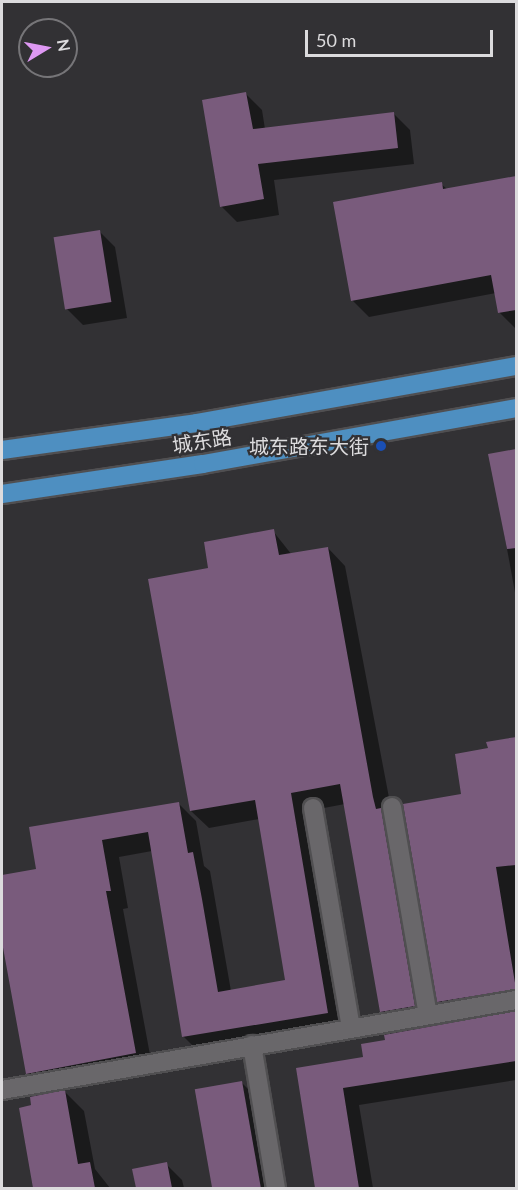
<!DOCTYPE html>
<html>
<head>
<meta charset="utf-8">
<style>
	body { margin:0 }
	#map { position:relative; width:518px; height:1190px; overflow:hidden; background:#323134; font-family:Lato,"Noto Sans SC",sans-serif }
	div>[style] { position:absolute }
	.shadow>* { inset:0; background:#0007 }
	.building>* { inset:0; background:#795b7c; transform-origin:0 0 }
	.roads { filter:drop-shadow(2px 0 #504f51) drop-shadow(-2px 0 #504f51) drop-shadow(0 2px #504f51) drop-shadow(0 -2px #504f51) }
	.minor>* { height:18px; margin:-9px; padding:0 9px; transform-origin:9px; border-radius:9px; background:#69676a }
	.major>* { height:18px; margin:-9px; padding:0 9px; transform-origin:9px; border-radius:9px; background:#4e8fc1 }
	.dots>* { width:16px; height:16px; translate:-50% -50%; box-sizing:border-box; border:3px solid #323134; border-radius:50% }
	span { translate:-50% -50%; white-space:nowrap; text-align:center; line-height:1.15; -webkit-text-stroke:4.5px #323134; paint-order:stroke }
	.street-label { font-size:20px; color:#dcdbdd }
	.poi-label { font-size:20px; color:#dcdbdd }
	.right { translate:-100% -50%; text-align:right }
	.frame { position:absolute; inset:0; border:3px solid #dcdbdd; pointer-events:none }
	.north { position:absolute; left:18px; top:18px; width:60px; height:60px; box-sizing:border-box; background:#323134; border:2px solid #767578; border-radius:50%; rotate:80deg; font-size:16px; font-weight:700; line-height:24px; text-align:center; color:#dcdbdd }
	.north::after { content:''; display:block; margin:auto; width:21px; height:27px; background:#de98f3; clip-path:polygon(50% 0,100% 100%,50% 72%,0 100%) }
	.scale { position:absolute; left:305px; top:30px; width:188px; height:27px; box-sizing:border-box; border:3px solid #dcdbdd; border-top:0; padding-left:8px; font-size:18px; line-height:21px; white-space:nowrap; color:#dcdbdd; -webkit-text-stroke:4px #323134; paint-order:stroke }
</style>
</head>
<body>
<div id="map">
	<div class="shadow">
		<div style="clip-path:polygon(246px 94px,262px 110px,265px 129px,394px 114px,410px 130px,414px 164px,274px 180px,279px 215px,237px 222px,221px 206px)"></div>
		<div style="clip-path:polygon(516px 178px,516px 329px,499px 312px,496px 293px,369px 317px,352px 300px,441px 184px,447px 189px)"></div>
		<div style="clip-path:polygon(99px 231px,115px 247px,127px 318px,83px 325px,67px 309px)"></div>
		<div style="clip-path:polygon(514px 451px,516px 453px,516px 598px,490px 456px)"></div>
		<div style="clip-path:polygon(273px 531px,292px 555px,328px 548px,345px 566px,432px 1024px,399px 1029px,381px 1012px,345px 804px,308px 811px,345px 1030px,201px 1054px,183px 1036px,152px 851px,119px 857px,128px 908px,123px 909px,153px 1071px,45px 1091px,27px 1074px,2px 933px,2px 877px,38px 870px,179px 804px,196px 821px,204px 866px,210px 871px,231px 991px,287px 982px,259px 819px,209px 828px,191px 811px,210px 569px)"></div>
		<div style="clip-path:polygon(516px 737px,516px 1008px,456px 1019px,439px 1002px,462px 795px,489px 749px,488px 743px)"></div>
		<div style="clip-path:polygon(516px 1013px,516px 1080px,359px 1105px,373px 1188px,317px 1188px,297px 1069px,365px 1058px,386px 1041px,385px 1036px)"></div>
		<div style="clip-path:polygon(241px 1082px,261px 1102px,275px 1188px,213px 1188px,197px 1090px)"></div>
		<div style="clip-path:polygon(65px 1092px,84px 1111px,95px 1169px,110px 1188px,34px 1188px,20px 1109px)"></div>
		<div style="clip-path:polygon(166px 1164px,182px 1180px,184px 1188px,137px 1188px,134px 1170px)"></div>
	</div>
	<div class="building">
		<div style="clip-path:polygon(246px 92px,253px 129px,394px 112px,398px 148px,258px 164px,264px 199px,220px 207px,202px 100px)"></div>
		<div style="clip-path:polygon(516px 176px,516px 310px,498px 313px,491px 275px,351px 301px,333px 202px,442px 182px,443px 189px)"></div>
		<div style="left:100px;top:230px;width:73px;height:47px;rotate:81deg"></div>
		<div style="clip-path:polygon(516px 449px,516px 548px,507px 549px,488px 454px)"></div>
		<div style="clip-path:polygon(274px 529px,279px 555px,328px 547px,373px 797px,376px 809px,381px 808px,415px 1006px,380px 1012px,340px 784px,291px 793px,328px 1013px,182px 1037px,148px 832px,102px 840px,111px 891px,106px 891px,136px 1053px,26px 1074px,2px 942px,2px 875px,36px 869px,29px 827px,179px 802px,188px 853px,193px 852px,202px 899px,218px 992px,285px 980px,255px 800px,190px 811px,148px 579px,208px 568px,204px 542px)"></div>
		<div style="clip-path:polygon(516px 737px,516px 865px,496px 867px,516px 989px,437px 1002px,403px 804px,461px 794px,455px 754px,488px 748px,486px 742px)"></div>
		<div style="clip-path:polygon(516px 1011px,516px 1061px,343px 1088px,359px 1188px,315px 1188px,296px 1068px,363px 1057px,361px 1044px,385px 1040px,384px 1035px)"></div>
		<div style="left:242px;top:1081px;width:109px;height:48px;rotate:80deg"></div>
		<div style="clip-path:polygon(65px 1090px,78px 1164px,90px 1162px,95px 1188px,33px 1188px,19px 1108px,31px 1105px,30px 1097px)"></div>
		<div style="clip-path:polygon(167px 1162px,172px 1188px,136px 1188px,132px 1169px)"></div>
	</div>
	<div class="roads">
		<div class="minor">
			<div style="left:392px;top:807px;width:211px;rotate:80.2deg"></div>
			<div style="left:313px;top:808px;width:222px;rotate:80.2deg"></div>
			<div style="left:252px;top:1045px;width:145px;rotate:80.5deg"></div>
			<div style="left:2px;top:1090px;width:522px;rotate:-9.93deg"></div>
		</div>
		<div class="major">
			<div style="left:2px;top:450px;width:196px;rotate:-7.9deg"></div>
			<div style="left:196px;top:423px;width:325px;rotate:-10.1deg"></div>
			<div style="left:2px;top:494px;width:203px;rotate:-8.5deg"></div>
			<div style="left:203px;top:464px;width:318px;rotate:-10.1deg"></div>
		</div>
	</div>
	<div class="dots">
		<div style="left:381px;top:446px;background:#1a4fb4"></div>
	</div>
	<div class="street-label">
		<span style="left:202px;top:441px;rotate:-9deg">城东路</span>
	</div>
	<div class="poi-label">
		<span class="right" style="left:369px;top:446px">城东路东大街</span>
	</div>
	<div class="frame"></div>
	<div class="north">N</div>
	<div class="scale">50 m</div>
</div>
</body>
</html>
